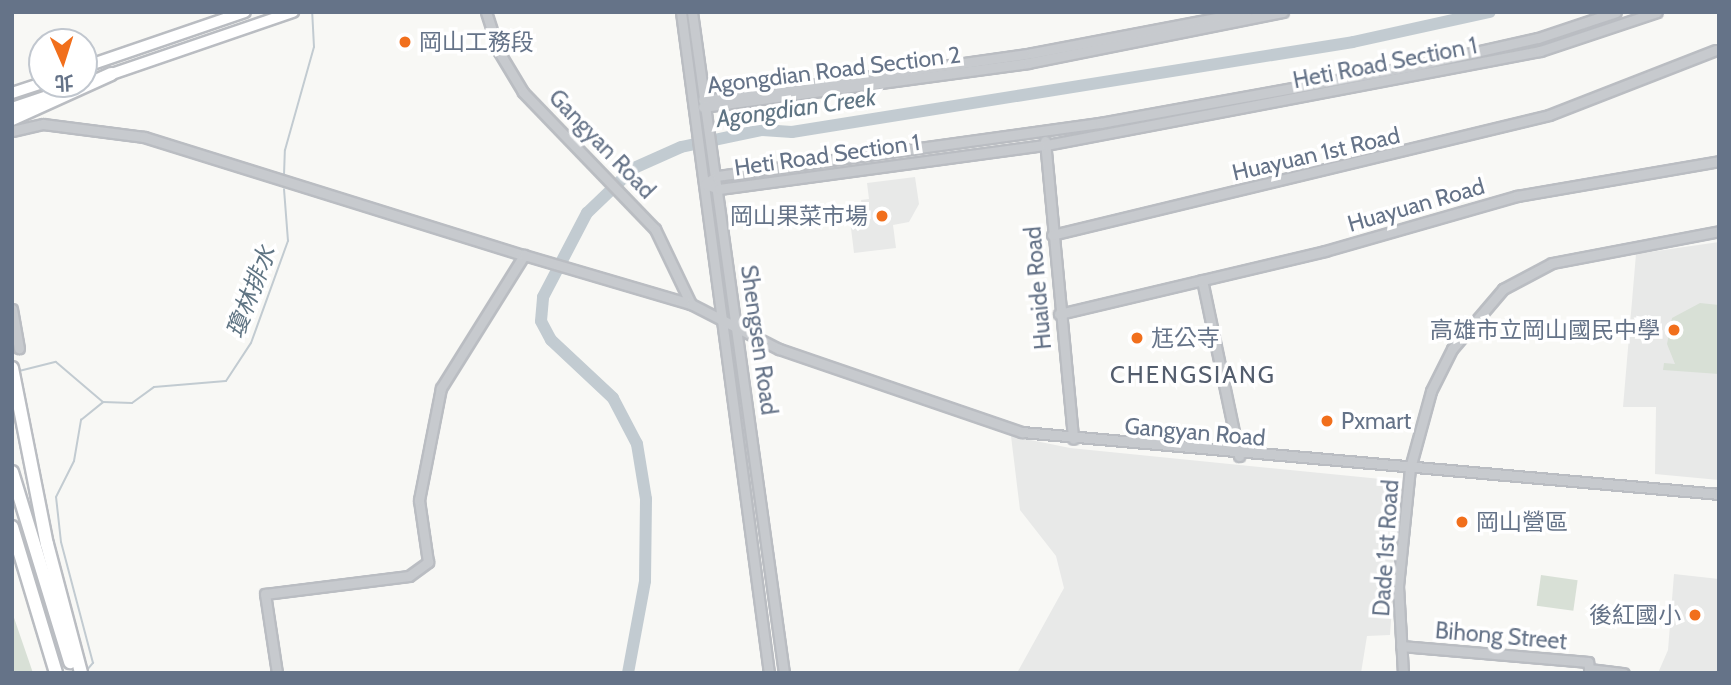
<!DOCTYPE html>
<html>
<head>
<meta charset="utf-8">
<style>
	body { margin:0 }
	#map { position:relative; width:1731px; height:685px; overflow:hidden; background:#f8f8f5; font-family:Cabin,"Noto Sans TC",sans-serif }
	div>[style] { position:absolute }
	.built>* { inset:0; background:#e8e9e8 }
	.green>* { inset:0; background:#d8e0d6; transform-origin:0 0 }
	.stream>* { height:2px; margin:-1px; padding:0 1px; transform-origin:1px; border-radius:1px; background:#c2cbd1 }
	.river>* { height:12px; margin:-6px; padding:0 6px; transform-origin:6px; border-radius:6px; background:#c2cbd1 }
	.roads { filter:drop-shadow(2px 0 #babdc2) drop-shadow(-2px 0 #babdc2) drop-shadow(0 2px #babdc2) drop-shadow(0 -2px #babdc2) }
	.minor>* { height:9px; margin:-4.5px; padding:0 4.5px; transform-origin:4.5px; border-radius:4.5px; background:#c7cace }
	.major>* { height:10px; margin:-5px; padding:0 5px; transform-origin:5px; border-radius:5px; background:#fff }
	.highway>* { height:12px; margin:-6px; padding:0 6px; transform-origin:6px; border-radius:6px; background:#fff }
	.dots>* { width:19px; height:19px; translate:-50% -50%; box-sizing:border-box; border:4px solid #fff; border-radius:50% }
	span { translate:-50% -50%; white-space:nowrap; text-align:center; line-height:1.15; -webkit-text-stroke:7px #fff; paint-order:stroke }
	.poi-label { font-size:23px; color:#657388 }
	.left { translate:0 -50%; text-align:left }
	.right { translate:-100% -50%; text-align:right }
	.street-label { font-size:23px; color:#657388 }
	.water-label { font-size:24px; color:#607584; font-style:italic }
	.neighbourhood-label { font-size:24px; color:#535d6d; letter-spacing:2px }
	.frame { position:absolute; inset:0; border:14px solid #657388; pointer-events:none }
	.north { position:absolute; left:28px; top:28px; width:70px; height:70px; box-sizing:border-box; background:#fff; border:2px solid #c1c7cf; border-radius:50%; rotate:177deg; font-size:19px; font-weight:700; line-height:28px; text-align:center; color:#657388 }
	.north::after { content:''; display:block; margin:auto; width:24px; height:32px; background:#f16f1c; clip-path:polygon(50% 0,100% 100%,50% 72%,0 100%) }
</style>
</head>
<body>
<div id="map">
	<div class="built">
		<div style="clip-path:polygon(915px 177px,919px 204px,909px 222px,893px 225px,896px 248px,854px 253px,850px 220px,862px 210px,861px 200px,869px 199px,867px 183px)"></div>
		<div style="clip-path:polygon(1719px 242px,1719px 480px,1655px 474px,1656px 407px,1623px 407px,1636px 254px)"></div>
		<div style="clip-path:polygon(1011px 436px,1070px 448px,1401px 481px,1390px 635px,1367px 636px,1361px 673px,1017px 673px,1064px 588px,1056px 556px,1020px 510px)"></div>
		<div style="clip-path:polygon(1674px 574px,1719px 579px,1719px 673px,1658px 673px,1668px 650px)"></div>
	</div>
	<div class="green">
		<div style="clip-path:polygon(1700px 303px,1719px 305px,1719px 374px,1663px 370px,1664px 363px,1675px 364px,1667px 344px,1672px 318px)"></div>
		<div style="left:1541px;top:575px;width:37px;height:31px;rotate:8deg"></div>
		<div style="clip-path:polygon(12px 612px,33px 673px,12px 673px)"></div>
	</div>
	<div class="stream">
		<div style="left:284px;top:175px;width:25px;rotate:-88deg"></div>
		<div style="left:285px;top:150px;width:107px;rotate:-74.3deg"></div>
		<div style="left:314px;top:47px;width:34px;rotate:-93deg"></div>
		<div style="left:19px;top:371px;width:38px;rotate:-14deg"></div>
		<div style="left:56px;top:362px;width:62px;rotate:40.4deg"></div>
		<div style="left:103px;top:402px;width:29px;rotate:2deg"></div>
		<div style="left:132px;top:403px;width:27px;rotate:-36deg"></div>
		<div style="left:154px;top:387px;width:72px;rotate:-4.8deg"></div>
		<div style="left:226px;top:381px;width:45px;rotate:-56.7deg"></div>
		<div style="left:251px;top:343px;width:109px;rotate:-70.1deg"></div>
		<div style="left:288px;top:241px;width:52px;rotate:-94.4deg"></div>
		<div style="left:86px;top:671px;width:11px;rotate:-49deg"></div>
		<div style="left:93px;top:663px;width:125px;rotate:-104.8deg"></div>
		<div style="left:61px;top:542px;width:45px;rotate:-96.3deg"></div>
		<div style="left:56px;top:497px;width:40px;rotate:-63.4deg"></div>
		<div style="left:74px;top:461px;width:42px;rotate:-80.3deg"></div>
		<div style="left:81px;top:420px;width:28px;rotate:-39deg"></div>
	</div>
	<div class="river">
		<div style="left:628px;top:673px;width:94px;rotate:-79.5deg"></div>
		<div style="left:645px;top:581px;width:82px;rotate:-89.3deg"></div>
		<div style="left:646px;top:499px;width:56px;rotate:-99.3deg"></div>
		<div style="left:637px;top:444px;width:52px;rotate:-117.6deg"></div>
		<div style="left:613px;top:398px;width:85px;rotate:-136.9deg"></div>
		<div style="left:551px;top:340px;width:21px;rotate:-118deg"></div>
		<div style="left:541px;top:321px;width:24px;rotate:-85deg"></div>
		<div style="left:543px;top:297px;width:95px;rotate:-62.4deg"></div>
		<div style="left:587px;top:213px;width:65px;rotate:-43.8deg"></div>
		<div style="left:634px;top:168px;width:51px;rotate:-24.1deg"></div>
		<div style="left:681px;top:147px;width:83px;rotate:-11.9deg"></div>
		<div style="left:762px;top:130px;width:30px;rotate:4deg"></div>
		<div style="left:792px;top:132px;width:568px;rotate:-9.11deg"></div>
		<div style="left:1353px;top:42px;width:140px;rotate:-12.4deg"></div>
	</div>
	<div class="roads">
		<div class="minor">
			<div style="left:486px;top:12px;width:42px;rotate:72deg"></div>
			<div style="left:499px;top:52px;width:47px;rotate:59deg"></div>
			<div style="left:523px;top:92px;width:190px;rotate:46.1deg"></div>
			<div style="left:655px;top:229px;width:83px;rotate:64.4deg"></div>
			<div style="left:681px;top:12px;width:667px;rotate:82.42deg"></div>
			<div style="left:692px;top:12px;width:667px;rotate:82.08deg"></div>
			<div style="left:703px;top:100px;width:332px;rotate:-8.1deg"></div>
			<div style="left:1032px;top:53px;width:219px;rotate:-10.8deg"></div>
			<div style="left:703px;top:107px;width:328px;rotate:-7.7deg"></div>
			<div style="left:1028px;top:63px;width:260px;rotate:-11.3deg"></div>
			<div style="left:12px;top:131px;width:32px;rotate:-13deg"></div>
			<div style="left:43px;top:124px;width:102px;rotate:7.3deg"></div>
			<div style="left:144px;top:137px;width:398px;rotate:17.3deg"></div>
			<div style="left:1045px;top:141px;width:299px;rotate:84.6deg"></div>
			<div style="left:705px;top:184px;width:15px;rotate:20deg"></div>
			<div style="left:719px;top:189px;width:330px;rotate:-7.7deg"></div>
			<div style="left:1046px;top:145px;width:503px;rotate:-10.77deg"></div>
			<div style="left:1540px;top:51px;width:123px;rotate:-18.4deg"></div>
			<div style="left:705px;top:184px;width:14px;rotate:-34deg"></div>
			<div style="left:717px;top:176px;width:387px;rotate:-7.9deg"></div>
			<div style="left:1100px;top:123px;width:323px;rotate:-10.3deg"></div>
			<div style="left:1418px;top:65px;width:123px;rotate:-12.7deg"></div>
			<div style="left:1538px;top:38px;width:82px;rotate:-18.4deg"></div>
			<div style="left:1052px;top:235px;width:511px;rotate:-13.57deg"></div>
			<div style="left:1549px;top:115px;width:179px;rotate:-21.3deg"></div>
			<div style="left:1202px;top:280px;width:180px;rotate:78.1deg"></div>
			<div style="left:12px;top:309px;width:40px;rotate:80deg"></div>
			<div style="left:1059px;top:314px;width:273px;rotate:-13.3deg"></div>
			<div style="left:1325px;top:251px;width:200px;rotate:-16deg"></div>
			<div style="left:1517px;top:196px;width:205px;rotate:-9.8deg"></div>
			<div style="left:1401px;top:646px;width:188px;rotate:4.9deg"></div>
			<div style="left:1588px;top:662px;width:11px;rotate:80deg"></div>
			<div style="left:1589px;top:669px;width:35px;rotate:7deg"></div>
			<div style="left:277px;top:673px;width:80px;rotate:-98.6deg"></div>
			<div style="left:265px;top:594px;width:145px;rotate:-7.1deg"></div>
			<div style="left:409px;top:576px;width:24px;rotate:-36deg"></div>
			<div style="left:428px;top:562px;width:63px;rotate:-98.3deg"></div>
			<div style="left:419px;top:500px;width:114px;rotate:-78.9deg"></div>
			<div style="left:441px;top:388px;width:157px;rotate:-58deg"></div>
			<div style="left:524px;top:255px;width:174px;rotate:16.4deg"></div>
			<div style="left:691px;top:304px;width:99px;rotate:27.1deg"></div>
			<div style="left:779px;top:349px;width:257px;rotate:18.9deg"></div>
			<div style="left:1022px;top:432px;width:700px;rotate:5.08deg"></div>
			<div style="left:1403px;top:673px;width:87px;rotate:-93.3deg"></div>
			<div style="left:1398px;top:586px;width:119px;rotate:-84.2deg"></div>
			<div style="left:1410px;top:468px;width:80px;rotate:-74.7deg"></div>
			<div style="left:1431px;top:391px;width:47px;rotate:-63.4deg"></div>
			<div style="left:1452px;top:349px;width:79px;rotate:-49.6deg"></div>
			<div style="left:1503px;top:289px;width:55px;rotate:-28deg"></div>
			<div style="left:1552px;top:263px;width:170px;rotate:-10.8deg"></div>
		</div>
		<div class="major">
			<div style="left:84px;top:67px;width:170px;rotate:-18.9deg"></div>
			<div style="left:103px;top:77px;width:201px;rotate:-18.9deg"></div>
			<div style="left:12px;top:93px;width:32px;rotate:-18deg"></div>
			<div style="left:12px;top:108px;width:50px;rotate:-18.8deg"></div>
		</div>
		<div class="highway">
			<div style="left:12px;top:119px;width:109px;rotate:-24.4deg"></div>
			<div style="left:12px;top:368px;width:179px;rotate:78.8deg"></div>
			<div style="left:47px;top:544px;width:133px;rotate:75.2deg"></div>
			<div style="left:12px;top:472px;width:199px;rotate:73deg"></div>
			<div style="left:12px;top:527px;width:152px;rotate:73.2deg"></div>
		</div>
	</div>
	<div class="dots">
		<div style="left:405px;top:42px;background:#f16f1c"></div>
		<div style="left:882px;top:216px;background:#f16f1c"></div>
		<div style="left:1674px;top:330px;background:#f16f1c"></div>
		<div style="left:1137px;top:338px;background:#f16f1c"></div>
		<div style="left:1327px;top:421px;background:#f16f1c"></div>
		<div style="left:1462px;top:522px;background:#f16f1c"></div>
		<div style="left:1695px;top:615px;background:#f16f1c"></div>
	</div>
	<div class="poi-label">
		<span class="left" style="left:419px;top:42px">岡山工務段</span>
		<span class="right" style="left:868px;top:216px">岡山果菜市場</span>
		<span class="right" style="left:1660px;top:330px">高雄市立岡山國民中學</span>
		<span class="left" style="left:1151px;top:338px">尪公寺</span>
		<span class="left" style="left:1341px;top:421px">Pxmart</span>
		<span class="left" style="left:1476px;top:522px">岡山營區</span>
		<span class="right" style="left:1681px;top:615px">後紅國小</span>
	</div>
	<div class="street-label">
		<span style="left:1385px;top:63px;rotate:-11deg">Heti Road Section 1</span>
		<span style="left:834px;top:70px;rotate:-7deg">Agongdian Road Section 2</span>
		<span style="left:602px;top:144px;rotate:46deg">Gangyan Road</span>
		<span style="left:1316px;top:154px;rotate:-13deg">Huayuan 1st Road</span>
		<span style="left:827px;top:155px;rotate:-8deg">Heti Road Section 1</span>
		<span style="left:1416px;top:205px;rotate:-16deg">Huayuan Road</span>
		<span style="left:1038px;top:288px;rotate:-95deg">Huaide Road</span>
		<span style="left:759px;top:340px;rotate:82deg">Shengsen Road</span>
		<span style="left:1195px;top:432px;rotate:5deg">Gangyan Road</span>
		<span style="left:1386px;top:548px;rotate:-86deg">Dade 1st Road</span>
		<span style="left:1501px;top:636px;rotate:5deg">Bihong Street</span>
	</div>
	<div class="water-label">
		<span style="left:796px;top:108px;rotate:-8deg">Agongdian Creek</span>
		<span style="left:251px;top:292px;rotate:-69deg">瓊林排水</span>
	</div>
	<div class="neighbourhood-label">
		<span style="left:1193px;top:375px">CHENGSIANG</span>
	</div>
	<div class="frame"></div>
	<div class="north">北</div>
</div>
</body>
</html>
